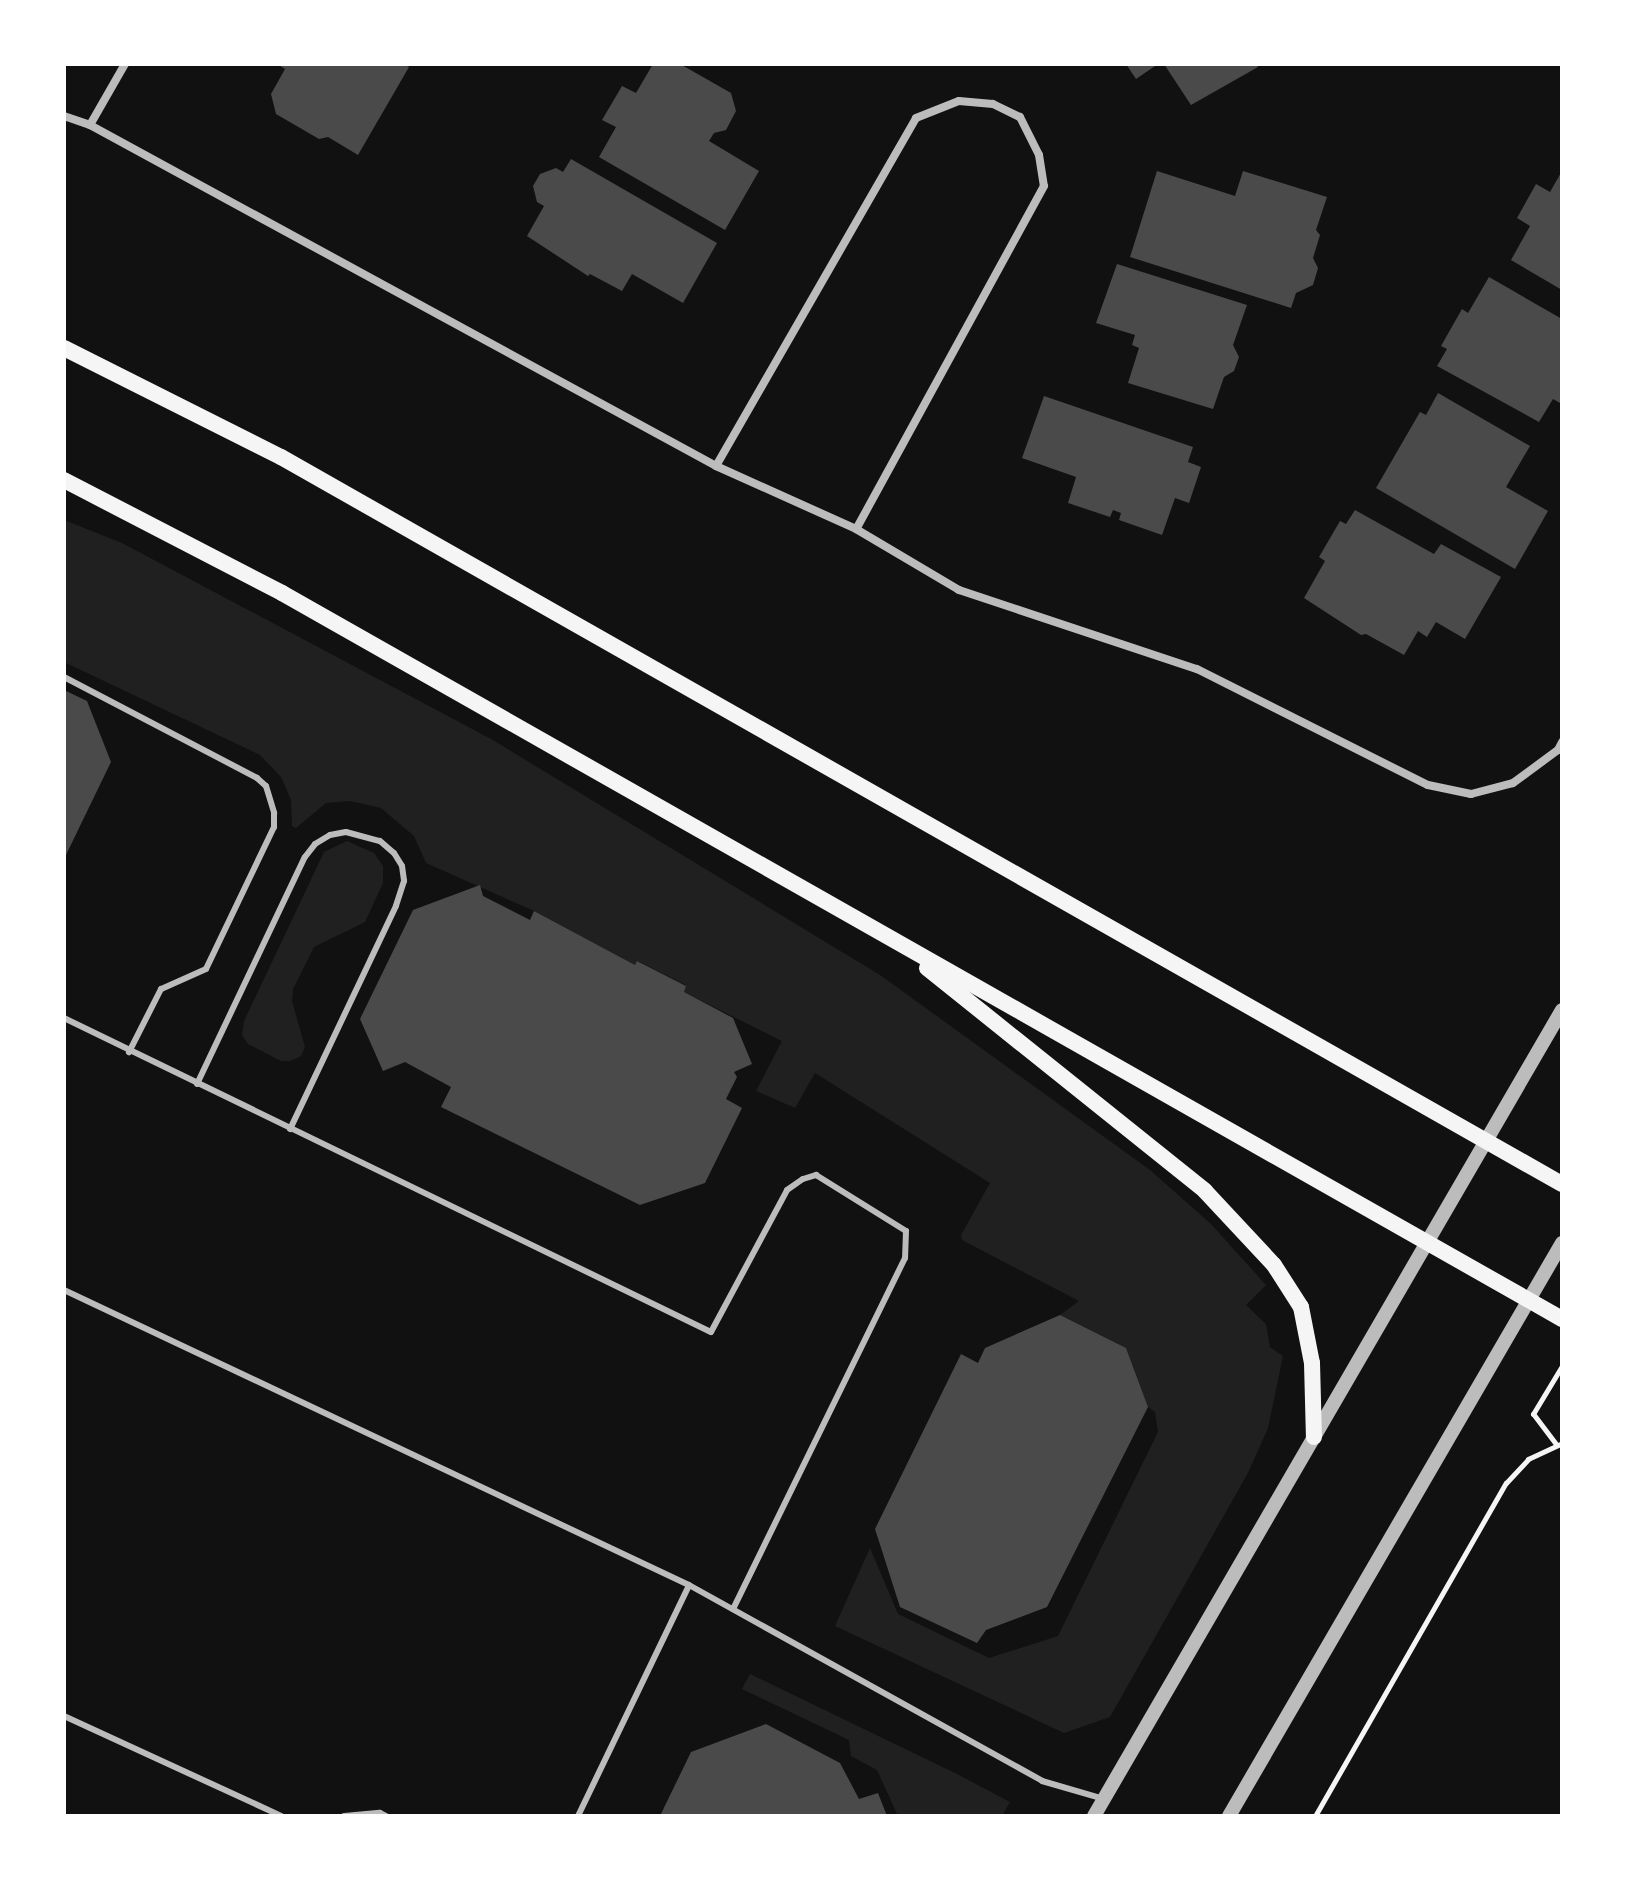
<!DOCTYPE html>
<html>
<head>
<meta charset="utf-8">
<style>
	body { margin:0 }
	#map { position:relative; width:1626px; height:1880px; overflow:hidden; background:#111; font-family:Karla,sans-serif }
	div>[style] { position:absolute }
	.green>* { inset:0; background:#202020 }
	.building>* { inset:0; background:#4a4a4a }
	.path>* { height:5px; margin:-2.5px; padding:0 2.5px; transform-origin:2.5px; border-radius:2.5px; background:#f5f5f5 }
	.service>* { height:6px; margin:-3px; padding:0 3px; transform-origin:3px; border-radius:3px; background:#bcbcbc }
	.minor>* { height:8px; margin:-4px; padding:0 4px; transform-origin:4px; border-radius:4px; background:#bcbcbc }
	.tertiary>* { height:14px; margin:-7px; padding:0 7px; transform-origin:7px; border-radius:7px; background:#bcbcbc }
	.secondary>* { height:16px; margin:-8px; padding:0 8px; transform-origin:8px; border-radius:8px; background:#f5f5f5 }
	span { translate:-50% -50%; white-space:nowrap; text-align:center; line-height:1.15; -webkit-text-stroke:6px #fff; paint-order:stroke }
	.frame { position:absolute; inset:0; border:66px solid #fff; pointer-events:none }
</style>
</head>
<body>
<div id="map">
	<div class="green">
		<div style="clip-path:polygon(64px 520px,122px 543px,491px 739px,880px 975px,1150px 1170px,1211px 1224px,1266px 1285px,1246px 1305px,1266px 1324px,1270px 1347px,1283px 1356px,1268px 1428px,1248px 1473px,1110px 1717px,1064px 1733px,835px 1626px,870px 1548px,898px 1614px,989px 1658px,1058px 1636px,1158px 1432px,1155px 1412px,1148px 1407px,1126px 1348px,1060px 1315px,1079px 1301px,962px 1240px,961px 1235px,990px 1183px,815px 1073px,795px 1108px,756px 1091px,782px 1041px,684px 992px,686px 985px,638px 961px,635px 965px,534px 911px,426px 863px,414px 836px,381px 808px,350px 801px,326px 803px,296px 828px,292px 826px,291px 800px,281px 777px,260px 755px,64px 662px)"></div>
		<div style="clip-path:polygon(347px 841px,374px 853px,383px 866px,383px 883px,365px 922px,314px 947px,293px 989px,292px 1001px,305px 1047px,301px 1056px,290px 1061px,281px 1061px,248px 1044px,242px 1035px,244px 1021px,324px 852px)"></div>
		<div style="clip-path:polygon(750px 1674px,955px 1773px,1010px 1802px,1002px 1816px,898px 1816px,877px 1770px,851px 1756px,849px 1740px,742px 1689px)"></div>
	</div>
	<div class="building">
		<div style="clip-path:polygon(277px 64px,403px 64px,409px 67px,358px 155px,328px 137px,319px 139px,276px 114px,271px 94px,285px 69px)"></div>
		<div style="clip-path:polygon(653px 64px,680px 64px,731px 93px,736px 111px,726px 130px,714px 133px,709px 141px,759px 171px,725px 230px,599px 157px,616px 127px,602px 120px,622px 86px,636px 93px)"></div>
		<div style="clip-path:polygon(1126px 64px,1158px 64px,1136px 79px)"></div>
		<div style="clip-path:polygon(1164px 64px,1256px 64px,1258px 67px,1191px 105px)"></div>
		<div style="clip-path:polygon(571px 159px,717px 243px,683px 303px,632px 274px,622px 291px,590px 274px,588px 276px,527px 236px,544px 206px,537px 202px,533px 186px,540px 174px,556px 168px,563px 172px)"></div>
		<div style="clip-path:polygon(1157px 171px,1235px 196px,1243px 171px,1327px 197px,1316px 230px,1320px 235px,1313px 258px,1318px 268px,1313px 285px,1296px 293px,1291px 308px,1130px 257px)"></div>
		<div style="clip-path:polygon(1562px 171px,1562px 290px,1511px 260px,1530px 226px,1517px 218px,1536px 184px,1550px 192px)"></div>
		<div style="clip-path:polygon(1117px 264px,1247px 305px,1233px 345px,1239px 357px,1234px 371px,1224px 377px,1213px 409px,1128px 383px,1139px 348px,1132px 345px,1135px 335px,1096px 323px)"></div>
		<div style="clip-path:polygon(1489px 277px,1562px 319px,1562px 401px,1560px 403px,1553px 399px,1539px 422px,1437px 366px,1447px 349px,1441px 346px,1462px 309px,1468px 313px)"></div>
		<div style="clip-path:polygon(1438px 393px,1530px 446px,1506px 487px,1548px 511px,1515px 569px,1376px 488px,1420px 412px,1426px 415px)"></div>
		<div style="clip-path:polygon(1044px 396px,1193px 447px,1188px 462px,1201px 467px,1189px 503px,1175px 498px,1162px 535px,1119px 520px,1121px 513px,1113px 510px,1110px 517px,1068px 503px,1076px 477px,1022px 458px)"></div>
		<div style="clip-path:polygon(1355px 510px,1434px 554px,1441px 544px,1501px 577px,1465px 639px,1436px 622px,1427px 637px,1418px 631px,1404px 655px,1366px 634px,1361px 635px,1304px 598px,1325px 561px,1319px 557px,1340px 521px,1346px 524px)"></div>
		<div style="clip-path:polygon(64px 690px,87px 701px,111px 762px,64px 859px)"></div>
		<div style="clip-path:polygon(480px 885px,483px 896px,530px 920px,534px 911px,635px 965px,637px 961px,686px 986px,684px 992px,733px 1018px,752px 1064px,734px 1072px,737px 1077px,726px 1099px,742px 1108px,705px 1183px,640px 1205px,441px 1107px,451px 1087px,405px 1062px,383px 1071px,360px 1019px,413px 910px)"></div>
		<div style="clip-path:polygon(1060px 1315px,1126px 1348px,1148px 1407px,1047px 1607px,986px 1630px,977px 1643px,900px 1607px,875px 1529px,961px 1354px,978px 1363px,985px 1348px)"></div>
		<div style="clip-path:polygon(766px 1724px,840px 1763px,859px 1799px,878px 1793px,887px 1816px,660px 1816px,691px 1752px)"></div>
	</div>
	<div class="path">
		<div style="left:1556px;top:1444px;width:38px;rotate:-127deg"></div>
		<div style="left:1533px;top:1414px;width:56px;rotate:-58.9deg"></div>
		<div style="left:1315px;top:1816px;width:384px;rotate:-60.2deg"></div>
		<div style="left:1506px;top:1483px;width:33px;rotate:-47deg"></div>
		<div style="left:1528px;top:1459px;width:38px;rotate:-25deg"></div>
	</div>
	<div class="service">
		<div style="left:64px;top:677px;width:218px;rotate:27.6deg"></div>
		<div style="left:257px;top:778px;width:12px;rotate:42deg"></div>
		<div style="left:266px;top:786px;width:28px;rotate:73deg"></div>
		<div style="left:274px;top:813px;width:14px;rotate:90deg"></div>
		<div style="left:274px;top:827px;width:157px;rotate:115.6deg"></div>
		<div style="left:206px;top:969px;width:49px;rotate:156deg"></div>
		<div style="left:161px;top:989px;width:71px;rotate:116.9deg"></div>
		<div style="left:64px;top:1018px;width:719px;rotate:25.89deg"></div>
		<div style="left:711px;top:1332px;width:161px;rotate:-61.8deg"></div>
		<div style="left:787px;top:1190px;width:19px;rotate:-35deg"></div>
		<div style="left:803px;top:1179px;width:14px;rotate:-17deg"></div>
		<div style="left:816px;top:1175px;width:106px;rotate:31.9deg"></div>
		<div style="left:906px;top:1231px;width:27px;rotate:92deg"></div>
		<div style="left:905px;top:1258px;width:391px;rotate:116.1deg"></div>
		<div style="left:197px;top:1084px;width:251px;rotate:-64.6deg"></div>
		<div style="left:305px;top:857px;width:16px;rotate:-52deg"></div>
		<div style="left:315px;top:844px;width:17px;rotate:-31deg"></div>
		<div style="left:330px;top:835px;width:16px;rotate:-11deg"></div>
		<div style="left:346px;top:832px;width:35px;rotate:15deg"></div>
		<div style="left:380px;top:841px;width:18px;rotate:41deg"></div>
		<div style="left:394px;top:853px;width:15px;rotate:58deg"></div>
		<div style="left:402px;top:866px;width:15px;rotate:82deg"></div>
		<div style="left:404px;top:881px;width:26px;rotate:108deg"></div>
		<div style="left:396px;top:906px;width:247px;rotate:115.4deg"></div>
		<div style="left:64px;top:1290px;width:691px;rotate:25.27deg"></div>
		<div style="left:689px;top:1585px;width:404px;rotate:29deg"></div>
		<div style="left:1042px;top:1781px;width:65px;rotate:16.2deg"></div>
		<div style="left:64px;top:1716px;width:239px;rotate:24.7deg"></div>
		<div style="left:344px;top:1816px;width:36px;rotate:-5deg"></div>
		<div style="left:380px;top:1813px;width:7px;rotate:27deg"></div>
		<div style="left:578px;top:1816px;width:256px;rotate:-64.3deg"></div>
	</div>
	<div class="minor">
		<div style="left:64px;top:116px;width:28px;rotate:19deg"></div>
		<div style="left:90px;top:125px;width:713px;rotate:28.58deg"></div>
		<div style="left:716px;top:466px;width:154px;rotate:24.2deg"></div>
		<div style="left:856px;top:529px;width:120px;rotate:30.6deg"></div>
		<div style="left:959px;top:590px;width:251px;rotate:18.4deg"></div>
		<div style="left:1197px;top:669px;width:258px;rotate:26.7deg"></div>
		<div style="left:1428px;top:785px;width:44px;rotate:11.8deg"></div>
		<div style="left:1471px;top:794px;width:43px;rotate:-14.7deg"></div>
		<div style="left:1513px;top:783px;width:56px;rotate:-36.3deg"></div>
		<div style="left:1558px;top:750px;width:9px;rotate:-63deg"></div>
		<div style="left:90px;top:125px;width:70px;rotate:-60.2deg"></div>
		<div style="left:716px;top:466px;width:401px;rotate:-60.1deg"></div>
		<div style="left:916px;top:118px;width:46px;rotate:-21.6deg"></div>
		<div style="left:959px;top:101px;width:34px;rotate:5deg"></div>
		<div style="left:993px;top:104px;width:30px;rotate:26deg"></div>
		<div style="left:1020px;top:117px;width:42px;rotate:63.4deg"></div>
		<div style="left:1039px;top:155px;width:31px;rotate:81deg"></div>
		<div style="left:1044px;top:186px;width:391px;rotate:118.7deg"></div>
	</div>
	<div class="tertiary">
		<div style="left:1094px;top:1816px;width:932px;rotate:-59.86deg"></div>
		<div style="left:1229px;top:1816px;width:663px;rotate:-59.84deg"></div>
	</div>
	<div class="secondary">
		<div style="left:64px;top:348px;width:243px;rotate:26.7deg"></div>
		<div style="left:281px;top:457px;width:1473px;rotate:29.58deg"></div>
		<div style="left:64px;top:480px;width:246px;rotate:27.4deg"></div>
		<div style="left:282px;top:593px;width:1472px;rotate:29.56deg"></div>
		<div style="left:927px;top:968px;width:356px;rotate:38.7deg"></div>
		<div style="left:1205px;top:1191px;width:101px;rotate:47deg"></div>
		<div style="left:1274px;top:1265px;width:50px;rotate:57.3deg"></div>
		<div style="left:1301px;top:1307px;width:57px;rotate:78.9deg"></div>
		<div style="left:1312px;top:1363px;width:74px;rotate:88.5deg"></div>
	</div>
	<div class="frame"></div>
</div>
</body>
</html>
